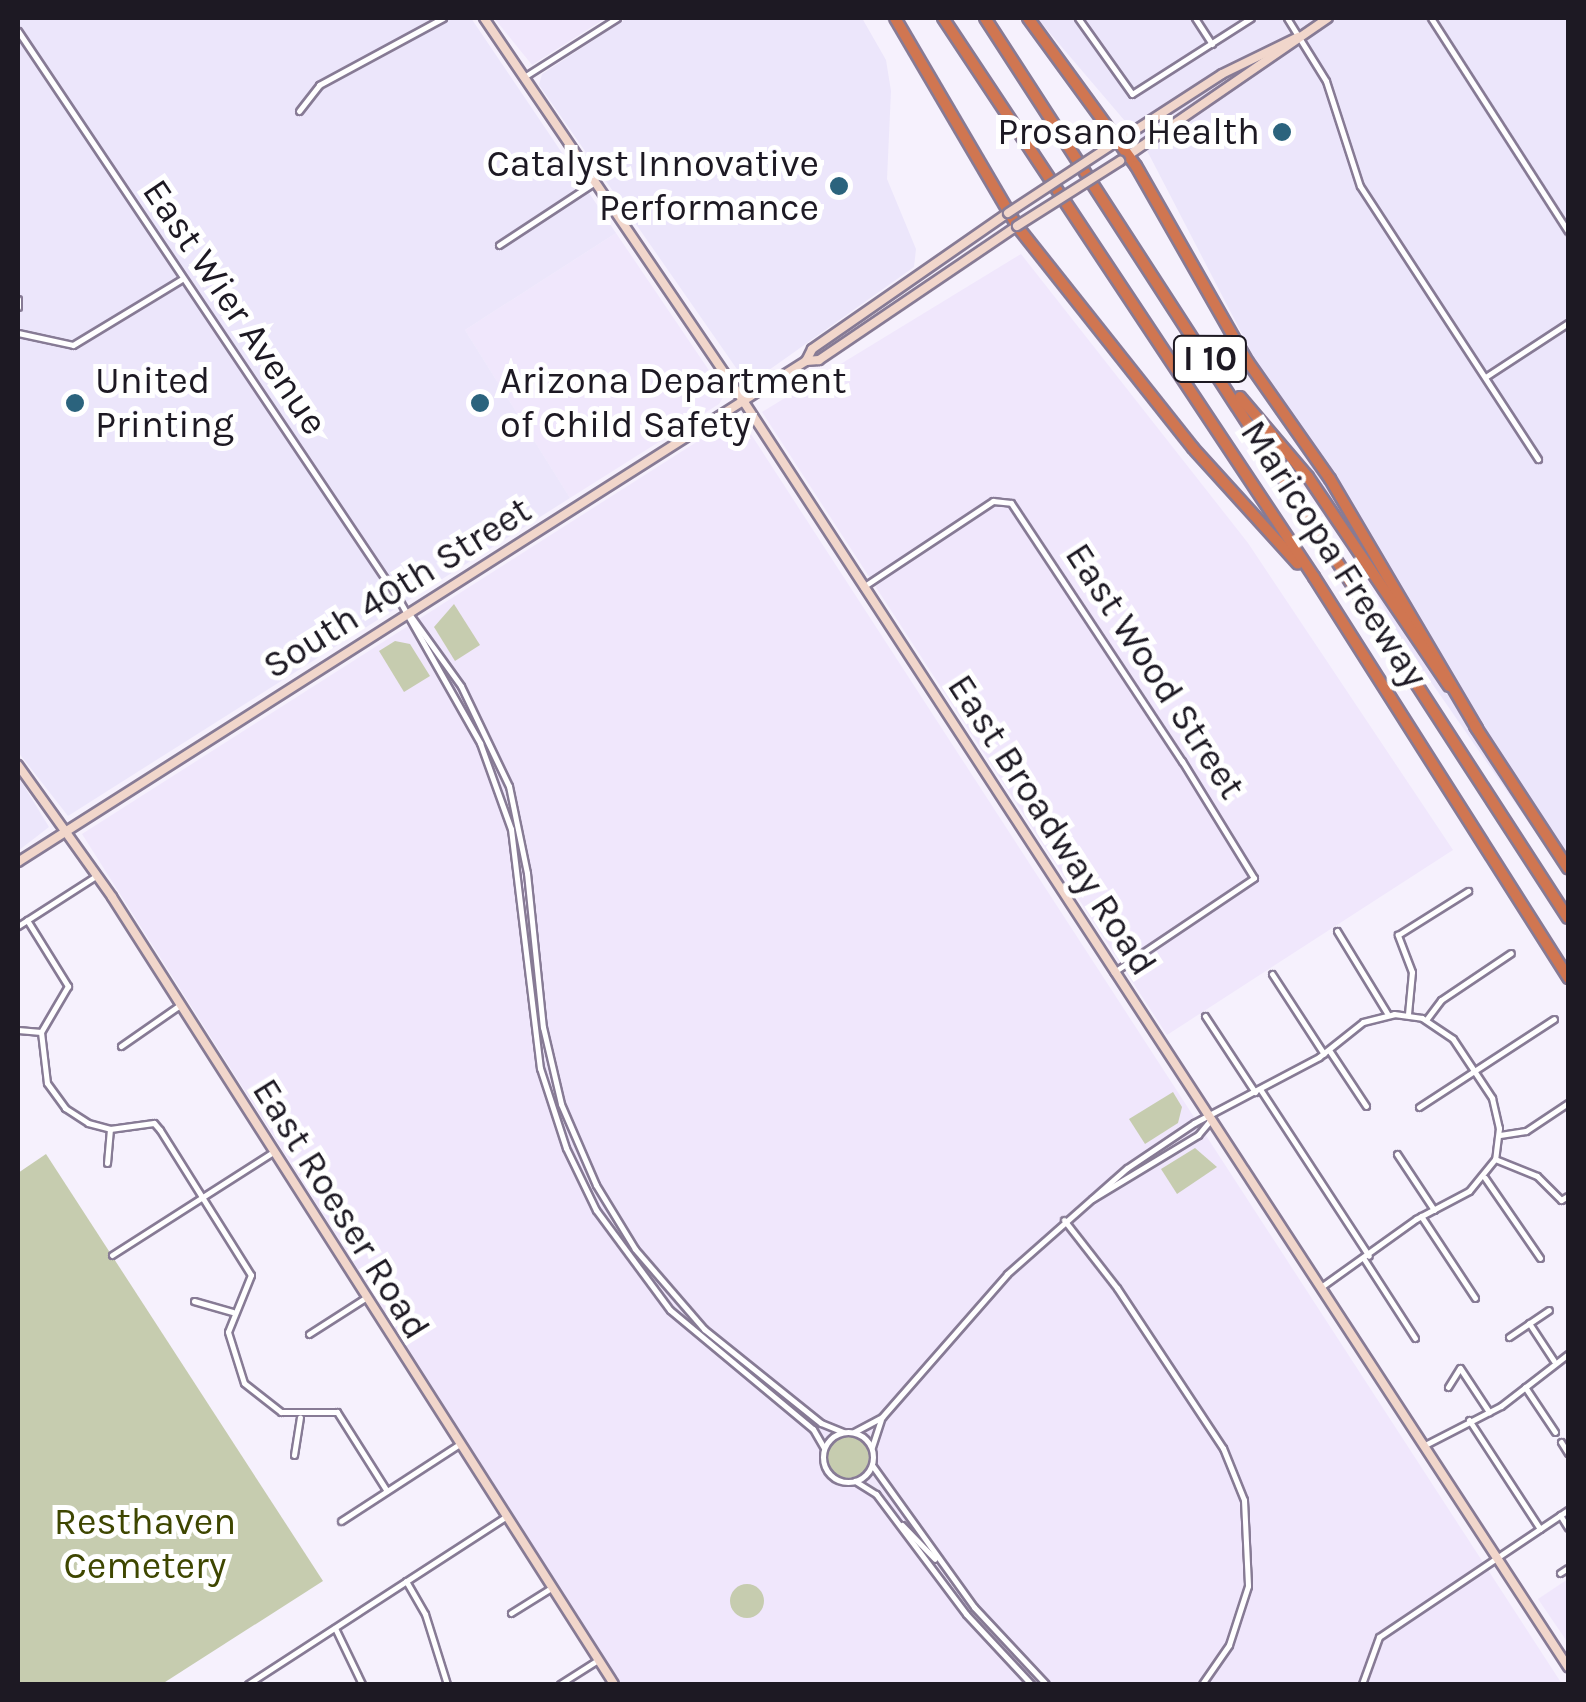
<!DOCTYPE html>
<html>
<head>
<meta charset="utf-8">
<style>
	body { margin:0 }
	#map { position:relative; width:1586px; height:1702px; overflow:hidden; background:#f6f1fd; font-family:Karla,sans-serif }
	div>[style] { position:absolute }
	.built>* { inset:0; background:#f0e7fc }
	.industrial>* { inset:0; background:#ece6fb }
	.green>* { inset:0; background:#c6ccaf }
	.round { border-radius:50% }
	.roads { filter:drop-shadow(2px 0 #877b95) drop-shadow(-2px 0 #877b95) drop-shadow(0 2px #877b95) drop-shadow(0 -2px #877b95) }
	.street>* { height:5px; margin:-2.5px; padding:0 2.5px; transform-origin:2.5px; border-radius:2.5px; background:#fff }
	.street>.ring { margin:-2.5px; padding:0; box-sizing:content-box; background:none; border:5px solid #fff; border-radius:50% }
	.secondary>* { height:8px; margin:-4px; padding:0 4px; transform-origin:4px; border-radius:4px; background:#f1d6cb }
	.highway>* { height:10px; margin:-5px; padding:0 5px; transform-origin:5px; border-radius:5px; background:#d07651 }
	.bridges { filter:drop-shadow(2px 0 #877b95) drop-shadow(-2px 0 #877b95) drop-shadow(0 2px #877b95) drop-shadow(0 -2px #877b95) }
	.secondary-bridge>* { height:8px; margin:-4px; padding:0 4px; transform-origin:4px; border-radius:4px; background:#f1d6cb }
	.dots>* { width:28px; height:28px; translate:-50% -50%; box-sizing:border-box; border:5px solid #fff; border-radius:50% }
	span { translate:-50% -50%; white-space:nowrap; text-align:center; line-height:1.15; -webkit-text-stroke:10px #fff; paint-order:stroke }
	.shield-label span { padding:2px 8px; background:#fff; border:2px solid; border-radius:8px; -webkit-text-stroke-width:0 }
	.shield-label { font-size:35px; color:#1d1923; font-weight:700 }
	.poi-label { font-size:38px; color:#1d1923 }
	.right { translate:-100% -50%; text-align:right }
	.left { translate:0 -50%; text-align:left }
	.street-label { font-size:38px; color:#1d1923 }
	.park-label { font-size:38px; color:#3e4600 }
	.frame { position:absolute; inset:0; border:20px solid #1d1923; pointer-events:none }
</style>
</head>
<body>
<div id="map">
	<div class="built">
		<div style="clip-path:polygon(494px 18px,606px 18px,532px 65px)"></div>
		<div style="clip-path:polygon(616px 233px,725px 394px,719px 404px,570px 498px,465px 330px)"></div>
		<div style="clip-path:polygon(1021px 254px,1248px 543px,1453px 850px,1167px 1035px,762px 412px)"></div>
		<div style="clip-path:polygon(731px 420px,743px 422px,1562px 1684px,621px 1684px,82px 834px)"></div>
		<div style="clip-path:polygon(1568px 1579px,1568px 1643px,1538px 1599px)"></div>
	</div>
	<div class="industrial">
		<div style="clip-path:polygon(18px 18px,471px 18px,616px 233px,465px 330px,570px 498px,68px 816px,18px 752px)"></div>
		<div style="clip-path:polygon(627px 18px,862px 18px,886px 60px,891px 91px,887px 179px,916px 249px,914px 267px,748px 385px,539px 85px,542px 74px)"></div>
		<div style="clip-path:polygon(1037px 18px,1568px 18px,1568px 879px,1397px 633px,1142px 141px)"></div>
		<div style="clip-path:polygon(18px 776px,49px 827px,18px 851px)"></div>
	</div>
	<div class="green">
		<div style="clip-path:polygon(454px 604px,480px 645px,455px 661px,434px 627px)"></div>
		<div style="clip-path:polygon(395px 641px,410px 644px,430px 676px,404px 692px,379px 651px)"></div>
		<div style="clip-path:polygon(1173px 1092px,1182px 1107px,1178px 1123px,1145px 1144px,1129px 1119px)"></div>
		<div style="clip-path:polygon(1195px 1148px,1217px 1167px,1177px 1194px,1161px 1169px)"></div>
		<div style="clip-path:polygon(46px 1154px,323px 1581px,162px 1684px,18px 1684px,18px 1173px)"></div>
		<div class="round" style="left:827px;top:1436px;width:42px;height:42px"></div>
		<div class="round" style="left:730px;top:1584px;width:34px;height:34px"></div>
	</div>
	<div class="roads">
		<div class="street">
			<div style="left:1078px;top:18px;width:93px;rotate:54.6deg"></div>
			<div style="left:1132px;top:94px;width:141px;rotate:-32.6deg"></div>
			<div style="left:1195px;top:18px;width:31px;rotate:57deg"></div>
			<div style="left:1287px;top:18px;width:74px;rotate:58.2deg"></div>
			<div style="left:1326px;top:81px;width:110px;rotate:72.1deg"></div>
			<div style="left:1360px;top:186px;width:326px;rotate:56.9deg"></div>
			<div style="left:1431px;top:18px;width:253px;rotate:57.3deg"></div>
			<div style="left:18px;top:31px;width:683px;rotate:56.17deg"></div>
			<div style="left:398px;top:598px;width:167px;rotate:60.5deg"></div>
			<div style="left:480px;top:743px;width:91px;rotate:70.2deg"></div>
			<div style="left:511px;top:829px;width:241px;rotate:83.1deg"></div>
			<div style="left:540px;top:1068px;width:84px;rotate:72deg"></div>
			<div style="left:566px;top:1148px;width:69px;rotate:64.2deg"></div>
			<div style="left:596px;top:1210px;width:124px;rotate:53.5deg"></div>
			<div style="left:670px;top:1310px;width:186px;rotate:39.8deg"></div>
			<div style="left:813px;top:1429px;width:22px;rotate:60deg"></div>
			<div style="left:524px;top:77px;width:110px;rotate:-32.4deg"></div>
			<div style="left:299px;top:111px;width:33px;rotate:-52deg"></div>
			<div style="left:319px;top:85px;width:141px;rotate:-28.4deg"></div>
			<div style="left:499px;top:245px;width:115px;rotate:-33.3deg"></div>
			<div style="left:18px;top:299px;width:8px;rotate:90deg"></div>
			<div style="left:18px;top:333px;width:56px;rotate:12.3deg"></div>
			<div style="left:73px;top:345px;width:127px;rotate:-31.2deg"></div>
			<div style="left:1487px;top:376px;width:97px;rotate:-33.2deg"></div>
			<div style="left:863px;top:587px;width:156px;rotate:-33.5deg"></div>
			<div style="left:993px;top:501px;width:18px;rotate:6deg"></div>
			<div style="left:1011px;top:503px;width:310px;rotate:56.5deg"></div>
			<div style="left:1182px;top:761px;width:137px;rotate:58.4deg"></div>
			<div style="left:1254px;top:878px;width:169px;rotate:146.1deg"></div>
			<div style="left:410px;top:615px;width:87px;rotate:54.3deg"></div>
			<div style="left:461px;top:686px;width:111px;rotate:64.4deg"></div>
			<div style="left:509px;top:786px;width:89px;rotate:78.3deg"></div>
			<div style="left:527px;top:873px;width:155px;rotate:84.1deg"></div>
			<div style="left:543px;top:1027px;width:79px;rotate:76.8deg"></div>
			<div style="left:561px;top:1104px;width:88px;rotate:66.6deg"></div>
			<div style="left:596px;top:1185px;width:75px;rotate:58.6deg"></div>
			<div style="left:635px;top:1249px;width:106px;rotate:49.2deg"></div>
			<div style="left:704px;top:1329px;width:150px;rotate:38.8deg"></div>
			<div style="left:821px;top:1423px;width:24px;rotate:22deg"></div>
			<div style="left:27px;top:920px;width:78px;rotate:58.2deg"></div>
			<div style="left:68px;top:986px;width:53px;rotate:120.4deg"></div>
			<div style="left:41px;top:1032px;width:51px;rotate:83.3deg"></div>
			<div style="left:47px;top:1083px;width:31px;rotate:54deg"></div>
			<div style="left:65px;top:1108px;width:27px;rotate:33deg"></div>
			<div style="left:88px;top:1123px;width:23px;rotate:15deg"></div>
			<div style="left:110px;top:1129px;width:44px;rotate:-7.8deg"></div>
			<div style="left:154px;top:1123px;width:9px;rotate:49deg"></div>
			<div style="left:160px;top:1130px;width:171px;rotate:57.9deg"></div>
			<div style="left:251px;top:1275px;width:61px;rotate:112deg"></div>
			<div style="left:228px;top:1332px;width:53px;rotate:72.6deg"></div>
			<div style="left:244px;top:1383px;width:47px;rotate:38.1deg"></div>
			<div style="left:281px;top:1412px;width:56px"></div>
			<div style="left:337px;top:1412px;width:93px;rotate:57.7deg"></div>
			<div style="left:18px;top:926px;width:93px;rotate:-32.7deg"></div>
			<div style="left:1337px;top:931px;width:96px;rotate:58.6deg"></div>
			<div style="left:1272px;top:974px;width:95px;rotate:57deg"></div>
			<div style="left:1408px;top:1014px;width:42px;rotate:-84.6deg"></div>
			<div style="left:1412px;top:972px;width:40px;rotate:-111deg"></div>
			<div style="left:1398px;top:935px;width:83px;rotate:-32.2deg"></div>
			<div style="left:1205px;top:1016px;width:91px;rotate:56.7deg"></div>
			<div style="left:1426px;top:1020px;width:25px;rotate:-53deg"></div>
			<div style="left:1441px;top:1000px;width:84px;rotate:-33.9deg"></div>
			<div style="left:18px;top:1030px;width:23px;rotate:5deg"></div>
			<div style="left:121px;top:1046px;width:72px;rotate:-34.8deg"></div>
			<div style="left:1329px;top:1050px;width:67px;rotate:56.5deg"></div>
			<div style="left:1260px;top:1089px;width:199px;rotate:56.9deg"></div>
			<div style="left:1419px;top:1107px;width:161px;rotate:-33.1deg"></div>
			<div style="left:1500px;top:1135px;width:26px;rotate:-9deg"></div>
			<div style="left:1526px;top:1131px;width:50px;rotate:-33.7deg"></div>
			<div style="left:1397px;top:1154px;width:67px;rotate:56.5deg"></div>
			<div style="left:1495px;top:1159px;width:45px;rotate:22deg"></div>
			<div style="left:1537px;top:1176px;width:34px;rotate:45deg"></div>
			<div style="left:1561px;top:1200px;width:8px;rotate:-30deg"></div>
			<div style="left:107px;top:1163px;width:34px;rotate:-85deg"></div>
			<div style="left:1485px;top:1178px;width:97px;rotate:55.5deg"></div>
			<div style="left:1092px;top:1199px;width:124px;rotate:-31.1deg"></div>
			<div style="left:1198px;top:1135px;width:17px;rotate:-50deg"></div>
			<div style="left:1421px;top:1216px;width:98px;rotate:56.6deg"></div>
			<div style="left:1064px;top:1220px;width:86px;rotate:52.1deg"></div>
			<div style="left:1117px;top:1288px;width:192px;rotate:56.5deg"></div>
			<div style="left:1223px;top:1448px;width:56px;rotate:68deg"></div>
			<div style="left:1244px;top:1500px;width:86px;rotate:87.3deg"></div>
			<div style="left:1248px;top:1586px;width:62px;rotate:107.9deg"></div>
			<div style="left:1229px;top:1645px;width:47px;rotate:124.7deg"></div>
			<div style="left:112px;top:1255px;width:191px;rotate:-32.6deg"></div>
			<div style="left:1364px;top:1259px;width:94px;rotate:57.2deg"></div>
			<div style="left:194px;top:1301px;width:40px;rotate:16deg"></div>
			<div style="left:1529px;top:1323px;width:45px;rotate:56.7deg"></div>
			<div style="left:309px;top:1334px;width:67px;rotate:-32.7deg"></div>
			<div style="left:1509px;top:1337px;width:48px;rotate:-34deg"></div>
			<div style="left:1448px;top:1387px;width:22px;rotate:-58deg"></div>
			<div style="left:1460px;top:1368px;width:53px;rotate:56.6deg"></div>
			<div style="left:1525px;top:1387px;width:54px;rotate:56.3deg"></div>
			<div style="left:1469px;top:1420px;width:130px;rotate:56.9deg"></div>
			<div class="ring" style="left:823px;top:1432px;width:45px;height:45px"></div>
			<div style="left:854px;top:1432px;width:32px;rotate:-28deg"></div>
			<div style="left:882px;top:1417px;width:190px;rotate:-48.8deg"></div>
			<div style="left:1007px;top:1274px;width:160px;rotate:-41.5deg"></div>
			<div style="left:1127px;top:1168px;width:81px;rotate:-33.9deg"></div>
			<div style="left:1194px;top:1123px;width:141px;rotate:-27.8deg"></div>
			<div style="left:1319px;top:1057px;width:56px;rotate:-38.5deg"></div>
			<div style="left:1363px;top:1022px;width:32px;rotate:-14deg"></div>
			<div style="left:1394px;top:1014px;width:28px;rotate:8deg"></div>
			<div style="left:1422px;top:1018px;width:37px;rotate:34deg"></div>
			<div style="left:1453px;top:1039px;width:71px;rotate:56.5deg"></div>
			<div style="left:1492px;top:1098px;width:31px;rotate:77deg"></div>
			<div style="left:1499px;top:1128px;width:31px;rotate:97deg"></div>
			<div style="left:1495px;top:1159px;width:41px;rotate:129.1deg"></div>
			<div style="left:1469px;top:1191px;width:60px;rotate:152.2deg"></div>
			<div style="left:1416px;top:1219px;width:117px;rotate:144.4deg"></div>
			<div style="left:1561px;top:1442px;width:13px;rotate:58deg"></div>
			<div style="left:1425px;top:1445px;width:85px;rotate:-27.2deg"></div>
			<div style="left:1501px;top:1406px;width:85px;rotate:-37.8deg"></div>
			<div style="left:872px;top:1447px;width:29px;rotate:-72deg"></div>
			<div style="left:294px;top:1455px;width:38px;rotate:-81deg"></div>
			<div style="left:872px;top:1465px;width:175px;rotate:54.3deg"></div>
			<div style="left:974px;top:1607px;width:105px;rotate:46.9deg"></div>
			<div style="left:855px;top:1481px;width:25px;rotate:32deg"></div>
			<div style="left:876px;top:1494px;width:150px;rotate:53.1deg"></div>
			<div style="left:966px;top:1614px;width:96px;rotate:47.1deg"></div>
			<div style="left:1560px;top:1515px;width:15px;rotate:58deg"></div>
			<div style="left:341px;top:1521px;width:140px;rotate:-33deg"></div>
			<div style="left:902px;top:1525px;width:47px;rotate:45.9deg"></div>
			<div style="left:1560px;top:1573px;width:9px;rotate:-32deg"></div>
			<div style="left:406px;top:1581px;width:38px;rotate:60deg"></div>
			<div style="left:425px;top:1614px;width:73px;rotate:72.6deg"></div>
			<div style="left:511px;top:1613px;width:47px;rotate:-32deg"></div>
			<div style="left:335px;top:1628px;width:62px;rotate:64.3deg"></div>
			<div style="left:248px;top:1684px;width:306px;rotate:-33deg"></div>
			<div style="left:560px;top:1684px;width:45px;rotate:-32.3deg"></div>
			<div style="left:1362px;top:1684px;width:50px;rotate:-70.1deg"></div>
			<div style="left:1379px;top:1637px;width:228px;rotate:-33.9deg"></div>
		</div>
		<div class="secondary">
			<div style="left:484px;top:18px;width:464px;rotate:55.9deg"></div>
			<div style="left:744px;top:402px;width:1510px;rotate:56.92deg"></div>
			<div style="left:1117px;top:142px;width:125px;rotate:-32.9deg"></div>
			<div style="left:1222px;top:74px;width:85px;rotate:-26deg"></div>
			<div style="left:1120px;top:161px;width:252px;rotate:-34.5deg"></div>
			<div style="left:806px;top:361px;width:13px;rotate:-63deg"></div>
			<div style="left:812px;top:349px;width:239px;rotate:-34.8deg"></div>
			<div style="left:18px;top:765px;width:162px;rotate:54.5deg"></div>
			<div style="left:112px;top:897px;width:933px;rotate:57.47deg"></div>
			<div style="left:18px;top:862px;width:934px;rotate:-32.45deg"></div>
			<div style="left:806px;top:361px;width:13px;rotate:-4deg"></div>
			<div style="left:819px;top:360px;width:239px;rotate:-34.1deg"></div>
		</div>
		<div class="highway">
			<div style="left:895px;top:18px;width:241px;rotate:59.6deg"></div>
			<div style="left:1017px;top:226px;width:283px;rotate:51.6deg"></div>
			<div style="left:1193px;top:448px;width:156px;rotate:47.8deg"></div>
			<div style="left:943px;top:18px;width:671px;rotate:56.43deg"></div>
			<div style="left:1314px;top:577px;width:475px;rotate:57.6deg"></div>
			<div style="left:985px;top:18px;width:1072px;rotate:57.07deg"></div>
			<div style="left:1028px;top:18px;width:183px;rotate:53.9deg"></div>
			<div style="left:1136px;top:166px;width:226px;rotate:60.3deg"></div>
			<div style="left:1248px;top:362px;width:143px;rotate:55deg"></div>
			<div style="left:1330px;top:479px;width:290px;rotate:59.5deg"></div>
			<div style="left:1240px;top:397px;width:105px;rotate:49.6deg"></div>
			<div style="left:1308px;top:477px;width:252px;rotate:56deg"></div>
			<div style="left:1475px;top:726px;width:170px;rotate:56.8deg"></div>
		</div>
	</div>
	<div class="bridges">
		<div class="secondary-bridge">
			<div style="left:1008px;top:213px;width:122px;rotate:-33.3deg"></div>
			<div style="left:1017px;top:226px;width:122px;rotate:-32.3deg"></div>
		</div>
	</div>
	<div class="dots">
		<div style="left:1282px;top:132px;background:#2b637d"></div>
		<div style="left:839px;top:186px;background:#2b637d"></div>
		<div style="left:75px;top:403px;background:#2b637d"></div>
		<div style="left:480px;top:403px;background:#2b637d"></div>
	</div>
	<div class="shield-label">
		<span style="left:1210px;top:359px">I 10</span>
	</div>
	<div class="poi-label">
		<span class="right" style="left:1260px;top:132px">Prosano Health</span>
		<span class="right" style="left:819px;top:186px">Catalyst Innovative<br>Performance</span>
		<span class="left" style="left:95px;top:403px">United<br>Printing</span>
		<span class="left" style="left:500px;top:403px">Arizona Department<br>of Child Safety</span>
	</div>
	<div class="street-label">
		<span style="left:235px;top:307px;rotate:56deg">East Wier Avenue</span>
		<span style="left:1334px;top:554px;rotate:57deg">Maricopa Freeway</span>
		<span style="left:397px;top:588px;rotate:-32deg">South 40th Street</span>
		<span style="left:1155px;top:671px;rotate:57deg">East Wood Street</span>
		<span style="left:1052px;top:825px;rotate:57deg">East Broadway Road</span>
		<span style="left:341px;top:1209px;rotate:58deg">East Roeser Road</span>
	</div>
	<div class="park-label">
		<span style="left:145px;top:1544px">Resthaven<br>Cemetery</span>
	</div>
	<div class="frame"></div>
</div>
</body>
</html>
